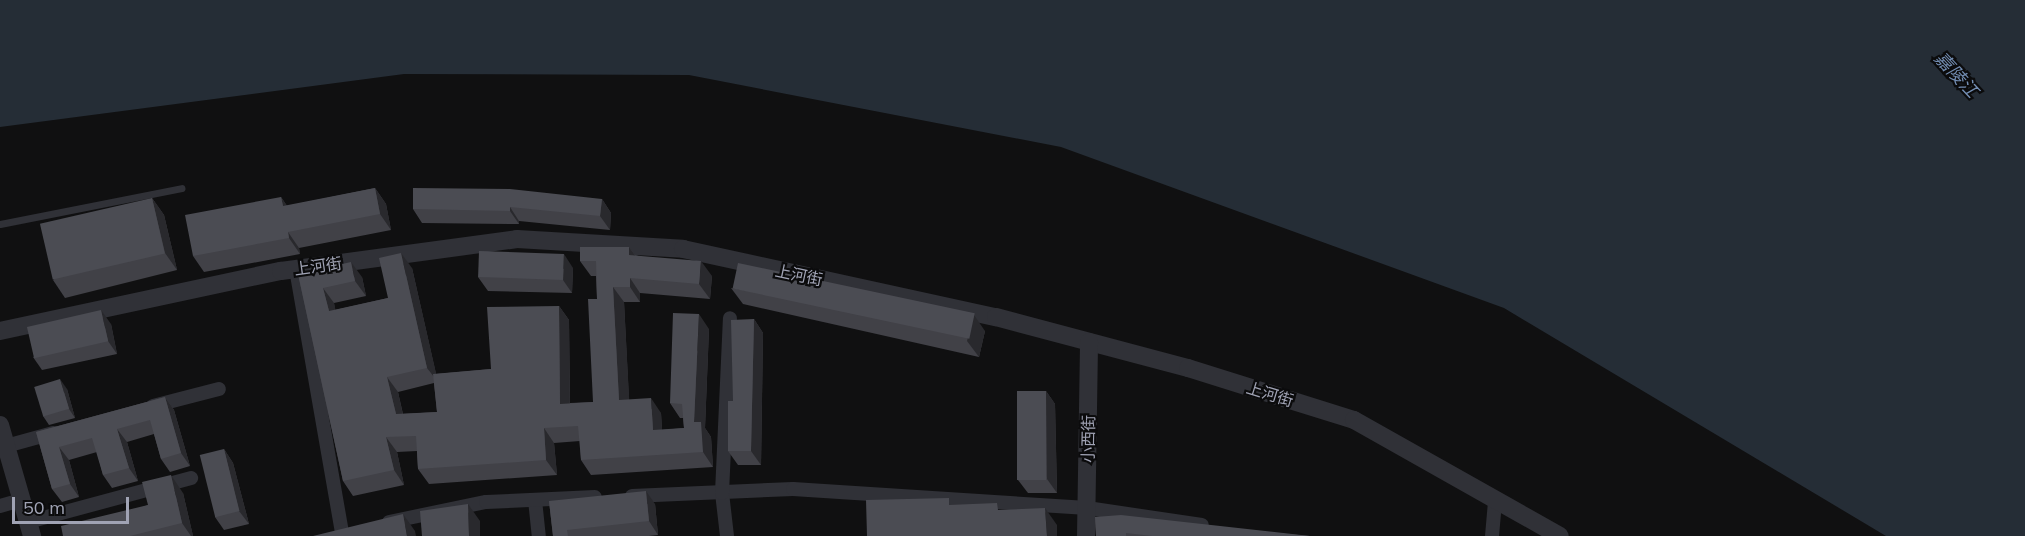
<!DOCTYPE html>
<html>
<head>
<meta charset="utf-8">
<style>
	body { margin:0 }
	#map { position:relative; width:2025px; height:536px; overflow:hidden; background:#101011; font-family:Mulish,"Noto Sans SC",sans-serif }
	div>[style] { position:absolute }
	.water>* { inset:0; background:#252d36 }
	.service>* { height:7px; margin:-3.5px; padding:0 3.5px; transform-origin:3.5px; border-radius:3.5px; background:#303137 }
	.minor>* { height:14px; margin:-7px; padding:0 7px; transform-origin:7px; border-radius:7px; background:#303137 }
	.tertiary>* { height:18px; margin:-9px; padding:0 9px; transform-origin:9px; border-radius:9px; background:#303137 }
	.wall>* { inset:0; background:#414147 }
	.shaded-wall>* { inset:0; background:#29292d }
	.building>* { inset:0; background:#4b4c53; transform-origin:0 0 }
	span { translate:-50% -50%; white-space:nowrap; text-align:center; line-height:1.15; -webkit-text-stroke:4.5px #0b0b0c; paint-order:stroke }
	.street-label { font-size:16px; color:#a0a3b4 }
	.water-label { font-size:18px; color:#738eb3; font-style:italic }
	.scale { position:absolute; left:12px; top:497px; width:117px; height:27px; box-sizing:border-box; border:3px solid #a0a3b4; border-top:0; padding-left:8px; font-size:18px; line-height:21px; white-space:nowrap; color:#a0a3b4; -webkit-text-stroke:4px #0b0b0c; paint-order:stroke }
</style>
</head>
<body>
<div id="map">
	<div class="water">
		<div style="clip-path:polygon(0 0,2025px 0,2025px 536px,1886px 536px,1504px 308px,1061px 147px,689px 75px,404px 74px,0 127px)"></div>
	</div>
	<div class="service">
		<div style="left:0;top:224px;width:185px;rotate:-11.2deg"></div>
	</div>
	<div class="minor">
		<div style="left:296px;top:269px;width:267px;rotate:80.1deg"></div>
		<div style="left:153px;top:406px;width:68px;rotate:-14.4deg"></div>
		<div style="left:6px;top:446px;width:49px;rotate:-15.5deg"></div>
		<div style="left:632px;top:496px;width:161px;rotate:-2.5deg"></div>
		<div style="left:793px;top:489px;width:295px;rotate:3.7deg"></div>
		<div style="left:1087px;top:508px;width:116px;rotate:8.4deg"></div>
		<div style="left:535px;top:500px;width:36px;rotate:84deg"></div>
		<div style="left:0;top:506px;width:22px;rotate:-16deg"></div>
		<div style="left:28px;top:522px;width:169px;rotate:-15.1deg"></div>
		<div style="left:389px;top:522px;width:99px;rotate:-11.7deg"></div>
		<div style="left:486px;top:502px;width:109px;rotate:-2.6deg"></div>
		<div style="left:727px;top:536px;width:43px;rotate:-96.6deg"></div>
		<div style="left:722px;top:493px;width:175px;rotate:-87.4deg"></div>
		<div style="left:1492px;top:536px;width:34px;rotate:-85deg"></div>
	</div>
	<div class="tertiary">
		<div style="left:0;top:331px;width:287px;rotate:-12.1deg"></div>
		<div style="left:281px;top:271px;width:238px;rotate:-7.7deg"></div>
		<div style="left:517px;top:239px;width:166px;rotate:3.4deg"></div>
		<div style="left:683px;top:249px;width:320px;rotate:12.3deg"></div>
		<div style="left:996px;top:317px;width:199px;rotate:14.9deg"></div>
		<div style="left:1188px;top:368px;width:174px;rotate:17.4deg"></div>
		<div style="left:1354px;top:420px;width:236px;rotate:29.4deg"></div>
		<div style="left:0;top:425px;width:116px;rotate:73.9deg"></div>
		<div style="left:1086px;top:536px;width:194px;rotate:-89.1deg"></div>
	</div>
	<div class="wall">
		<div style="clip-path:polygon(375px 188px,386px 204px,391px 230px,299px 248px,300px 254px,204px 272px,193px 256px,281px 197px,287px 206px)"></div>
		<div style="clip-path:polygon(152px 198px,164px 215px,177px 270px,65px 298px,53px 280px)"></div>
		<div style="clip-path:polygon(602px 199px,611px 213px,610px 230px,519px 221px,519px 224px,422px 223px,413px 209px)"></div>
		<div style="clip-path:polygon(evenodd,629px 247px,635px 255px,712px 276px,710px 299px,640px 293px,640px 302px,624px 302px,629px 400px,661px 413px,662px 430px,684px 428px,683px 418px,680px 418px,670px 403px,709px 329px,705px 428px,711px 437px,713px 467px,591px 475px,581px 460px,580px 441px,554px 443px,557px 475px,429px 484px,418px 469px,417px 451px,397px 452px,404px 485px,353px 496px,343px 481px,298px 274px,362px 277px,366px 296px,334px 303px,335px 310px,388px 298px,412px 268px,436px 374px,491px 369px,559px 306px,569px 320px,570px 403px,593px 402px,597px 299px,596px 276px,591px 276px,580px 261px,629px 247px,434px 383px,437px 412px,403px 414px,398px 392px,434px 383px)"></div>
		<div style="clip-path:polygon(573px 268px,572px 293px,488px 291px,478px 277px)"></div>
		<div style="clip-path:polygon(731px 288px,985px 331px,979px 357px,743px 304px)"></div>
		<div style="clip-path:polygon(754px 319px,763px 333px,761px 465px,738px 465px,728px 451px,733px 401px)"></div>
		<div style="clip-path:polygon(111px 324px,117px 354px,42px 370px,33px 357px)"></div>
		<div style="clip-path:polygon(67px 389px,75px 418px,49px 425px,43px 416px)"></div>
		<div style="clip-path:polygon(1046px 391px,1055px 404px,1057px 493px,1028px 493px,1018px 480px)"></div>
		<div style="clip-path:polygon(165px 397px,174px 410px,190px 466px,170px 472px,161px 459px,154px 434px,127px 442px,138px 481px,112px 488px,103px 475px,97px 452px,69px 460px,79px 497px,62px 502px,52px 489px,36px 432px)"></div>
		<div style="clip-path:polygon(224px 449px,233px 463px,249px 524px,224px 530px,215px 517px)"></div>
		<div style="clip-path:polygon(183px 493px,193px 536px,63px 536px,148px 505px)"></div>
		<div style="clip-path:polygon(549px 501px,655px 504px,658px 535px,649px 536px,553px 536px)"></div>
		<div style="clip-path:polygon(1095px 517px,1310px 536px,1096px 536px)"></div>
	</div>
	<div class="shaded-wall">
		<div style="clip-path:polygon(375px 188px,386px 204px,391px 230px,380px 214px)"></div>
		<div style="clip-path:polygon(281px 197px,292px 213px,283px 206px)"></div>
		<div style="clip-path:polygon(152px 198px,164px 215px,177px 270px,165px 253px)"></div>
		<div style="clip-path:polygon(602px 199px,611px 213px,610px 230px,600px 216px)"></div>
		<div style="clip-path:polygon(510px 207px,519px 221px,519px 224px,510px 211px)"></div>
		<div style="clip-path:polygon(288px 232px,299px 248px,300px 254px,289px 238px)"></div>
		<div style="clip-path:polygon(629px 247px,640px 262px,629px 255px)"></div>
		<div style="clip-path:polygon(401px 253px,412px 268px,438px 382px,427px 368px)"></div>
		<div style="clip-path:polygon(564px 254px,573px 268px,572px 293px,563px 280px)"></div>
		<div style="clip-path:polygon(701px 261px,712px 276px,710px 299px,699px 284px)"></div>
		<div style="clip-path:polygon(351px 262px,362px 277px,366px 296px,355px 281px)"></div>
		<div style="clip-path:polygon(630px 278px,640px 293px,640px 302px,630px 287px)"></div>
		<div style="clip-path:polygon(613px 287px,624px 302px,630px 415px,619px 400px)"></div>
		<div style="clip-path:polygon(323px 288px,334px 303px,339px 326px,329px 311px)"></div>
		<div style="clip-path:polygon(559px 306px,569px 320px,570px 419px,560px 404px)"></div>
		<div style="clip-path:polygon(101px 310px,111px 324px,117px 354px,108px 341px)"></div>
		<div style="clip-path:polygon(699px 314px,709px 329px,705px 428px,711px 437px,713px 467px,703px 452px,694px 422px)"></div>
		<div style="clip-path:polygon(974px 315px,985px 331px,979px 357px,967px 341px)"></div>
		<div style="clip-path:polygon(754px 319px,763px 333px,761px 465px,751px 451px)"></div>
		<div style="clip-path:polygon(387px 377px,398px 392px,406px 429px,396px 414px)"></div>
		<div style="clip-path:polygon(60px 379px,67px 389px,75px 418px,69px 409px)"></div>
		<div style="clip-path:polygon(1046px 391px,1055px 404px,1057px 493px,1047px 479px)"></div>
		<div style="clip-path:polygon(165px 397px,174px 410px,190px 466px,181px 453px)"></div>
		<div style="clip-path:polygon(651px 398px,661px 413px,663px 445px,653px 430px)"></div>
		<div style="clip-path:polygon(544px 428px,554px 443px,557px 475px,546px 460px)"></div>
		<div style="clip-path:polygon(117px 429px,127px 442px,138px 481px,129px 468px)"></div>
		<div style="clip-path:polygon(386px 437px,397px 452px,404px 485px,394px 470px)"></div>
		<div style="clip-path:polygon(59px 447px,69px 460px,79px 497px,70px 484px)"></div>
		<div style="clip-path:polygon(224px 449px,233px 463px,249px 524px,239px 511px)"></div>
		<div style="clip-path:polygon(171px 475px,183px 493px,193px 536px,191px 536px,182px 523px)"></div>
		<div style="clip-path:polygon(646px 491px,655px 504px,658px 535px,649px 521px)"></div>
		<div style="clip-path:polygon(468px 504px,480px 521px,480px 536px,469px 536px)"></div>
		<div style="clip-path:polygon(1045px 508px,1057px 525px,1057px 536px,1047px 536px)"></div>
		<div style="clip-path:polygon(403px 514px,415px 531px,416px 536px,407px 536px)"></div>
	</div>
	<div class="building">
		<div style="clip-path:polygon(375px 188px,380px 214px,288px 232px,289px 238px,193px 256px,185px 215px,281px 197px,283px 206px)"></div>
		<div style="clip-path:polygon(413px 188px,510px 189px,602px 199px,600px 216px,510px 207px,510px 211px,413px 209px)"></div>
		<div style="left:152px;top:198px;width:57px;height:115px;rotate:77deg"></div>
		<div style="clip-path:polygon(580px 247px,629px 247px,629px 255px,701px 261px,699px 284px,630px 278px,630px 287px,613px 287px,619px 400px,651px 398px,653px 430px,684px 428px,682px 404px,670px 403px,673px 313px,699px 314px,694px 422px,701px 422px,703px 452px,581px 460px,578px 426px,544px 428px,546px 460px,418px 469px,416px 436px,386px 437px,394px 470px,343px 481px,298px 274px,351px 262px,355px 281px,323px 288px,329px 311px,388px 298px,379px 258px,401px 253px,427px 368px,387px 377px,396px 414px,437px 412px,433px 374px,491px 369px,487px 307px,559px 306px,560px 404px,593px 402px,588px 299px,597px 299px,596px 261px,580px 261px)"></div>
		<div style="left:479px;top:251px;width:85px;height:26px;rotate:2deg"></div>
		<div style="left:738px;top:263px;width:242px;height:26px;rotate:12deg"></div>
		<div style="left:101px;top:310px;width:32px;height:76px;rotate:77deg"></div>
		<div style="clip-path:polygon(754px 319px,751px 451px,728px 451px,728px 401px,733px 401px,731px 320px)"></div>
		<div style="left:60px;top:379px;width:31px;height:27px;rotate:73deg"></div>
		<div style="left:1017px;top:391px;width:29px;height:89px"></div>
		<div style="clip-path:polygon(165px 397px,181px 453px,161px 459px,150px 420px,117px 429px,129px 468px,103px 475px,92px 438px,59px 447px,70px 484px,52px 489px,36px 432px)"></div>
		<div style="left:224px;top:449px;width:64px;height:25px;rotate:76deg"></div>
		<div style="clip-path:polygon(171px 475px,182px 523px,130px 536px,63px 536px,61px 526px,148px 505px,142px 482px)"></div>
		<div style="clip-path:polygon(646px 491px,649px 521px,567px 530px,568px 536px,553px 536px,549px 501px)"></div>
		<div style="clip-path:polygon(949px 498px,949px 505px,997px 503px,998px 510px,1045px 508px,1047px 536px,867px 536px,866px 500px)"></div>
		<div style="clip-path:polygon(468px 504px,469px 536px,422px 536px,420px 511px)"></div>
		<div style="clip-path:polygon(403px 514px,407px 536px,313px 536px)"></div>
		<div style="clip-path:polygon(1121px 515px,1310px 536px,1152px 536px,1126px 533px,1126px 536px,1096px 536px,1095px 517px)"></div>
	</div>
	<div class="street-label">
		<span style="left:318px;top:266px;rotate:-8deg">上河街</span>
		<span style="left:799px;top:275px;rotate:12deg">上河街</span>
		<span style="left:1270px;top:394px;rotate:17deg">上河街</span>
		<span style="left:1088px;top:439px;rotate:-89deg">小西街</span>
	</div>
	<div class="water-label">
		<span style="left:1956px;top:75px;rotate:47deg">嘉陵江</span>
	</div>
	<div class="scale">50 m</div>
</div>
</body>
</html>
